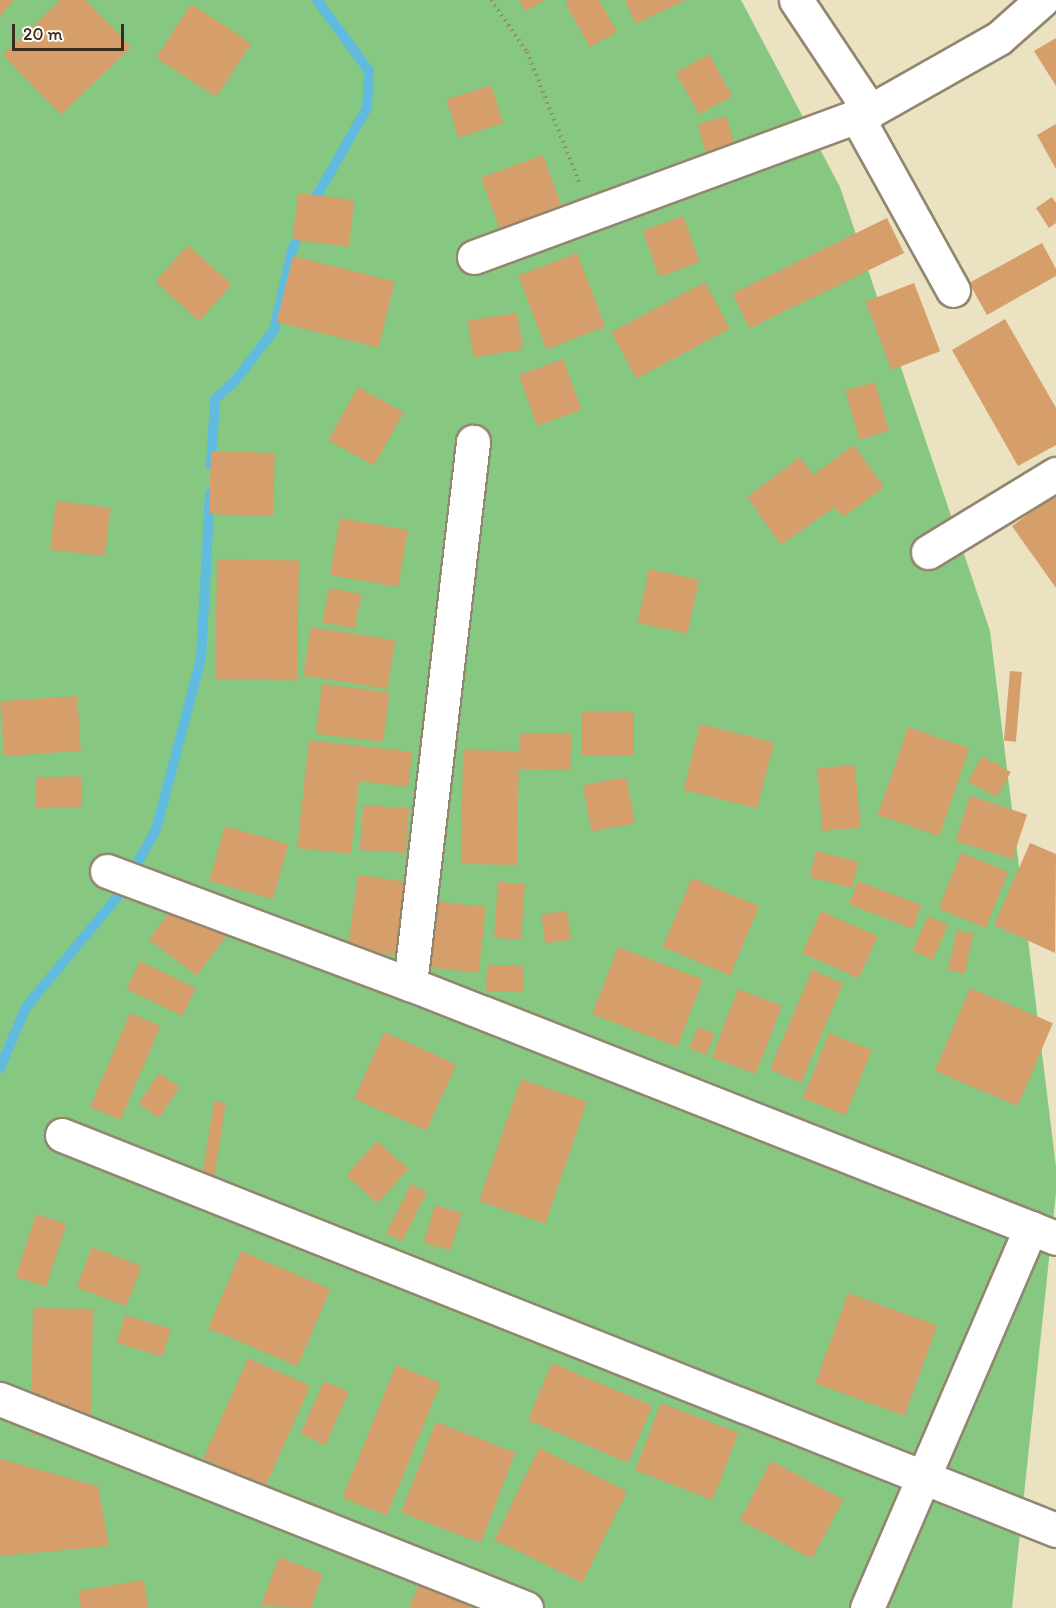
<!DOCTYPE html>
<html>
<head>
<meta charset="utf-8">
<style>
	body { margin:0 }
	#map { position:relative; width:1056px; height:1608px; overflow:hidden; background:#ebe2c2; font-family:Itim,sans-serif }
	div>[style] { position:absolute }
	.green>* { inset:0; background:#86c881 }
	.stream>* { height:10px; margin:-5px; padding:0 5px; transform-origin:5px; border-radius:5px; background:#61bbdf }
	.building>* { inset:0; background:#d59e6a; transform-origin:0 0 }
	.path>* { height:4px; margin-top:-2px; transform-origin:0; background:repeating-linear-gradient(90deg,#938670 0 1.5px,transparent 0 6px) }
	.roads { filter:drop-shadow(2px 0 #938670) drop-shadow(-2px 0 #938670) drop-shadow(0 2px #938670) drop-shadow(0 -2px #938670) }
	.minor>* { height:33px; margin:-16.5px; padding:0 16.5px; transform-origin:16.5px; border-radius:16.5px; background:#fff }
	span { translate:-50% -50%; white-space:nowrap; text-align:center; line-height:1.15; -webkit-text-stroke:6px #fdfcf7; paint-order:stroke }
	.scale { position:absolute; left:12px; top:24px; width:112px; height:27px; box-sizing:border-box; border:3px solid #3b2a1e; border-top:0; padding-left:8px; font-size:18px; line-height:21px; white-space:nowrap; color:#3b2a1e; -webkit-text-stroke:4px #fdfcf7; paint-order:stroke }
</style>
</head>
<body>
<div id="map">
	<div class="green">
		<div style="clip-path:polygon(0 0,741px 0,840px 187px,990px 631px,1056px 1167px,1056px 1193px,1012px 1608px,0 1608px)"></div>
	</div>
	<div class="stream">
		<div style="left:311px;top:206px;width:113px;rotate:-60.3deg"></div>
		<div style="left:367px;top:108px;width:37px;rotate:-87deg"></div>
		<div style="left:369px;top:71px;width:88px;rotate:-126.2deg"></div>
		<div style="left:211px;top:465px;width:66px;rotate:-86.5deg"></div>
		<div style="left:215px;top:399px;width:27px;rotate:-42deg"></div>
		<div style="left:235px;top:381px;width:64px;rotate:-52.6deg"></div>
		<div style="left:274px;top:330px;width:82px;rotate:-77.3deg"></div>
		<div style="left:292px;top:250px;width:24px;rotate:-68deg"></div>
		<div style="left:0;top:1068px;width:66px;rotate:-66.9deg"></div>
		<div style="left:26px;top:1007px;width:146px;rotate:-50.3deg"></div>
		<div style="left:119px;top:895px;width:75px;rotate:-60.4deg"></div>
		<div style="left:156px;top:830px;width:177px;rotate:-75.3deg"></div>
		<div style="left:201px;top:659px;width:166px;rotate:-86.9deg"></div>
	</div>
	<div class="building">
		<div style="clip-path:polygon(0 0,14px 0,0 17px)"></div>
		<div style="clip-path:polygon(60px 0,85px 0,131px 47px,61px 115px,3px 55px)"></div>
		<div style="clip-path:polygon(519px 0,545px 0,525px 11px)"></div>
		<div style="clip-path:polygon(569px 0,599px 0,617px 32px,590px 47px,565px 3px)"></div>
		<div style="clip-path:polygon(625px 0,686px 0,636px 24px)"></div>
		<div style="left:191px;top:4px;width:72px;height:64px;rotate:33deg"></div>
		<div style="clip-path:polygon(1056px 38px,1056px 86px,1034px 51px)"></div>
		<div style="left:709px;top:54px;width:48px;height:38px;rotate:61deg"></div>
		<div style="left:491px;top:85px;width:40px;height:47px;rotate:72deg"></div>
		<div style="left:726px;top:116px;width:42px;height:30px;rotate:73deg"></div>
		<div style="clip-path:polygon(1056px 124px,1056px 169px,1037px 135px)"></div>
		<div style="left:543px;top:155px;width:56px;height:66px;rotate:70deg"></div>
		<div style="left:298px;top:193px;width:57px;height:47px;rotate:7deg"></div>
		<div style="clip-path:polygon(1052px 197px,1056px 203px,1056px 223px,1049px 228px,1036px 208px)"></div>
		<div style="left:683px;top:216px;width:49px;height:43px;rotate:70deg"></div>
		<div style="left:887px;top:218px;width:39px;height:172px;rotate:64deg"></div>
		<div style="clip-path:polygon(1042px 243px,1056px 269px,1056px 276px,987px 315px,969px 283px)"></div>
		<div style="left:188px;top:245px;width:59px;height:49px;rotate:42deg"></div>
		<div style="left:577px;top:253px;width:79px;height:63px;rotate:69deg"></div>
		<div style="left:293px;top:256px;width:105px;height:68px;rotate:14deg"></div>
		<div style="left:705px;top:282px;width:53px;height:106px;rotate:62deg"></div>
		<div style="left:914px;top:283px;width:73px;height:52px;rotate:69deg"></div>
		<div style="left:517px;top:313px;width:37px;height:50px;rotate:81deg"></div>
		<div style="clip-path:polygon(1005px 319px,1056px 408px,1056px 445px,1018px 466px,952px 350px)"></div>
		<div style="left:563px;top:359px;width:54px;height:47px;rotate:70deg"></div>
		<div style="left:875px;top:382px;width:51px;height:31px;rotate:74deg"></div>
		<div style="left:358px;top:387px;width:52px;height:61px;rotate:29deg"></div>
		<div style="clip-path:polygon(854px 445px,884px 487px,843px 517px,835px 507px,781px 545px,747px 497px,800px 457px,813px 475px)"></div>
		<div style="left:211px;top:451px;width:64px;height:63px;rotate:2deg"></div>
		<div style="clip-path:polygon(1055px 495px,1056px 497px,1056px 588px,1012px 526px)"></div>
		<div style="left:56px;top:501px;width:55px;height:49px;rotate:7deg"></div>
		<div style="left:340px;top:518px;width:69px;height:58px;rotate:10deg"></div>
		<div style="left:217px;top:559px;width:82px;height:120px;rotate:1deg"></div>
		<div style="left:649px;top:569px;width:51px;height:55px;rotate:12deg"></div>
		<div style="left:329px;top:588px;width:33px;height:35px;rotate:11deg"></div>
		<div style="left:311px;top:627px;width:85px;height:49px;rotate:9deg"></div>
		<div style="left:1010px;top:671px;width:12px;height:70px;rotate:5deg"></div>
		<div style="left:322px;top:684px;width:68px;height:50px;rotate:7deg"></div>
		<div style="left:77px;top:696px;width:55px;height:77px;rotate:86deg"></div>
		<div style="left:582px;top:711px;width:52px;height:44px"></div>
		<div style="left:700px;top:724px;width:76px;height:68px;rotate:14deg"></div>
		<div style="left:908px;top:727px;width:65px;height:93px;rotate:19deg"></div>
		<div style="left:520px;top:733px;width:51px;height:36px;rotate:1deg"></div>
		<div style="clip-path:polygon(309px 740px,412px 752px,408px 787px,359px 781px,351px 854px,297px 848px)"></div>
		<div style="left:463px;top:750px;width:56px;height:114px;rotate:1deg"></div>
		<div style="left:982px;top:756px;width:33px;height:29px;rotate:29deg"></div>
		<div style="left:855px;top:765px;width:63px;height:38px;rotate:85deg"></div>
		<div style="left:81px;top:776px;width:31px;height:46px;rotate:88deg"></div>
		<div style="left:626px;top:777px;width:47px;height:44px;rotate:79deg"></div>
		<div style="left:970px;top:796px;width:60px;height:47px;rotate:18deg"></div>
		<div style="left:363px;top:805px;width:46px;height:45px;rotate:4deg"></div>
		<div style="left:225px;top:826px;width:66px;height:57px;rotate:16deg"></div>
		<div style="clip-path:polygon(1030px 843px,1056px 854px,1055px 953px,994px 925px)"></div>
		<div style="left:816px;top:851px;width:44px;height:27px;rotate:14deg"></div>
		<div style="left:961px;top:853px;width:51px;height:60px;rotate:22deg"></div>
		<div style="left:358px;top:875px;width:51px;height:74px;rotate:8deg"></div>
		<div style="left:692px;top:878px;width:73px;height:75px;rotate:23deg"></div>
		<div style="left:858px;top:881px;width:68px;height:25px;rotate:21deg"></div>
		<div style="left:498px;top:882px;width:27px;height:56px;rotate:4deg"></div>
		<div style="left:180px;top:898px;width:60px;height:52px;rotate:37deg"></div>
		<div style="left:430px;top:901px;width:56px;height:66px;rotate:6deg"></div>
		<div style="left:567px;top:911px;width:29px;height:26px;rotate:82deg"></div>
		<div style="left:821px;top:911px;width:62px;height:46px;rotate:24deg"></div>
		<div style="left:928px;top:916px;width:22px;height:38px;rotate:24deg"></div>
		<div style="left:957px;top:930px;width:17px;height:41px;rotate:13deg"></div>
		<div style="left:618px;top:947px;width:91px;height:72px;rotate:21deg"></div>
		<div style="left:140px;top:961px;width:62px;height:31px;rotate:26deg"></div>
		<div style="left:487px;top:965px;width:37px;height:26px;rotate:2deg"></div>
		<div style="left:812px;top:970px;width:34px;height:108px;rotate:23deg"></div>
		<div style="left:970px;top:988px;width:90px;height:90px;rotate:23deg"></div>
		<div style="left:738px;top:989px;width:47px;height:73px;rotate:21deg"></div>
		<div style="left:130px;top:1013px;width:33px;height:102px;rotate:23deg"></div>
		<div style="left:698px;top:1027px;width:18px;height:23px;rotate:22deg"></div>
		<div style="left:384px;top:1032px;width:79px;height:73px;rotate:24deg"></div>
		<div style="left:829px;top:1033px;width:46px;height:70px;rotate:22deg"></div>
		<div style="left:159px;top:1073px;width:25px;height:37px;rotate:34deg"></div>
		<div style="left:521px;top:1079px;width:70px;height:129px;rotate:19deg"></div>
		<div style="left:214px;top:1101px;width:12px;height:76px;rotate:9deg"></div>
		<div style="left:377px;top:1141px;width:42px;height:46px;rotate:42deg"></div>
		<div style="left:411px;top:1184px;width:18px;height:55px;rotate:27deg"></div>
		<div style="left:435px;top:1205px;width:28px;height:39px;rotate:17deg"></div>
		<div style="left:36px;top:1214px;width:32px;height:66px;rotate:18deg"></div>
		<div style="left:92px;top:1247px;width:53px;height:43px;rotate:21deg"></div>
		<div style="left:241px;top:1251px;width:97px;height:84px;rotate:23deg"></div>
		<div style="left:848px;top:1293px;width:95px;height:96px;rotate:20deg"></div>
		<div style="left:33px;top:1308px;width:60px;height:128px;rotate:1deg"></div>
		<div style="left:125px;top:1315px;width:48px;height:29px;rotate:17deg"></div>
		<div style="left:248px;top:1358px;width:68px;height:110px;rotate:24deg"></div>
		<div style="left:552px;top:1363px;width:109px;height:62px;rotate:23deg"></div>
		<div style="left:396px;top:1365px;width:48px;height:143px;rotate:22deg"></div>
		<div style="left:324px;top:1381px;width:27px;height:58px;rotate:24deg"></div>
		<div style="left:661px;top:1403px;width:83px;height:72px;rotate:21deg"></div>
		<div style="left:436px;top:1422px;width:85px;height:97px;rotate:21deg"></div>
		<div style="left:539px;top:1448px;width:98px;height:102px;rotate:26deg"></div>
		<div style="clip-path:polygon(0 1459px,98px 1486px,109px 1546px,0 1556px)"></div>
		<div style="left:771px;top:1461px;width:82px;height:67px;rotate:28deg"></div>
		<div style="clip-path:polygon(279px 1557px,323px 1574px,311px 1608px,261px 1606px)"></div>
		<div style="clip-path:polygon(421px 1579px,472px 1599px,469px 1608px,409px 1608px)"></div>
		<div style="clip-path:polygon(144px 1580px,148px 1608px,81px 1608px,78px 1591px)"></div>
	</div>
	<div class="path">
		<div style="left:491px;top:0;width:63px;rotate:55.3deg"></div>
		<div style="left:527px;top:52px;width:140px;rotate:68.2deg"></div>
	</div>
	<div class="roads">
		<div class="minor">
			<div style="left:796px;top:0;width:133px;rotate:56.3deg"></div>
			<div style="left:856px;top:115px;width:200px;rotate:61deg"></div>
			<div style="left:474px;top:257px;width:422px;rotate:-20.2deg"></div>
			<div style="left:870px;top:111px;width:148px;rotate:-29.5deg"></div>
			<div style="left:999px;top:38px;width:57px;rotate:-41.5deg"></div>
			<div style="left:928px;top:552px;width:150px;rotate:-31.4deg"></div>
			<div style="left:107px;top:871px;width:323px;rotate:20.5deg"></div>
			<div style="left:410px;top:984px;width:694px;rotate:21.46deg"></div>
			<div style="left:410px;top:984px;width:546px;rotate:-83.37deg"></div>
			<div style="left:62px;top:1135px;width:1070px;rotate:21.67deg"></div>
			<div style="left:0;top:1399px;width:566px;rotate:21.67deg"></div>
			<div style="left:867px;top:1608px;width:414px;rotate:-66.7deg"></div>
		</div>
	</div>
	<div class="scale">20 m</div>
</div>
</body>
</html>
